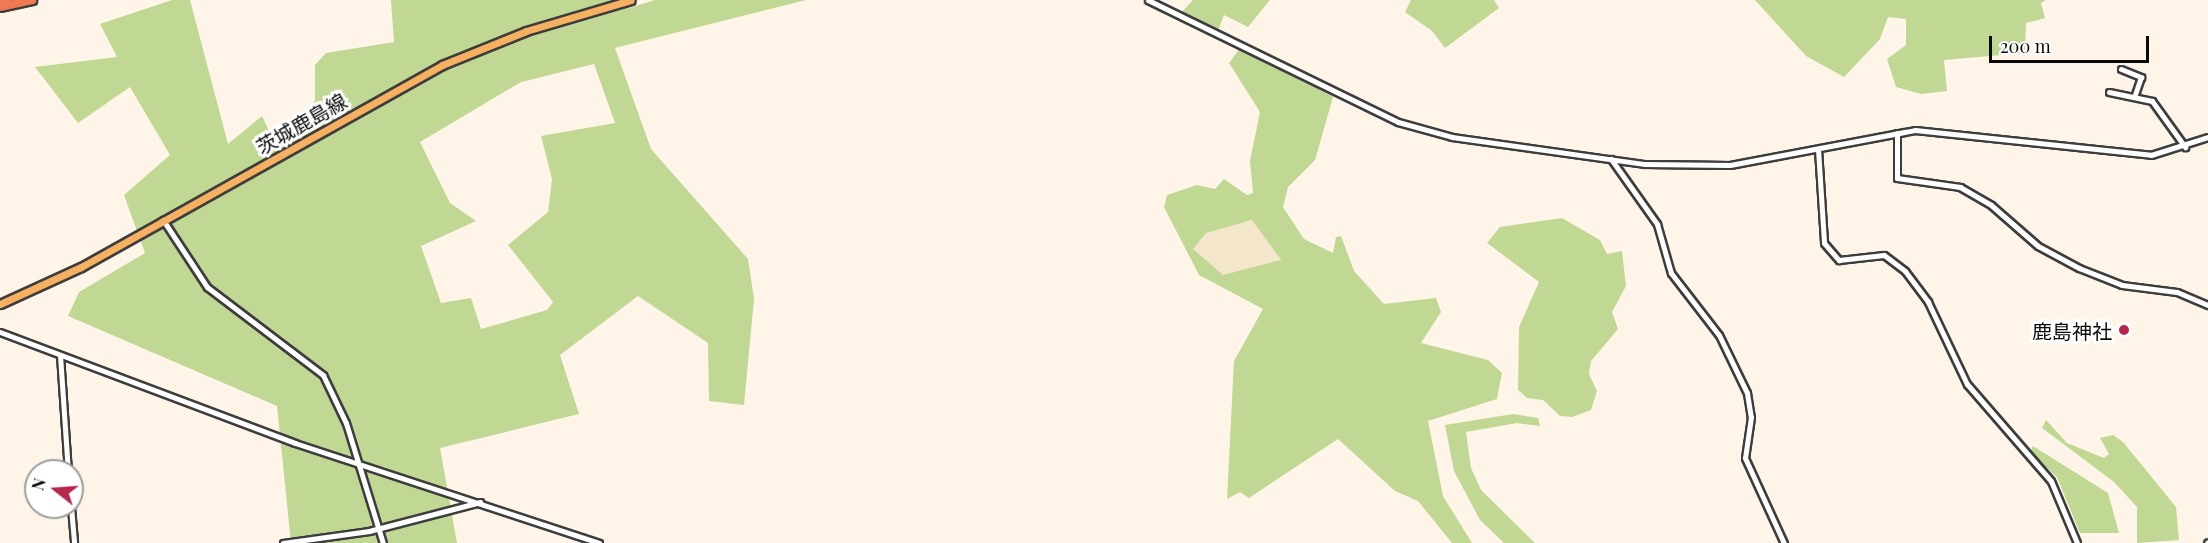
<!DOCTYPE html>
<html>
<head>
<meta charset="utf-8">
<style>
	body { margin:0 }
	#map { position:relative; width:2208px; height:543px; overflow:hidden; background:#fef5e8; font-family:"Playfair Display","Noto Sans JP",serif }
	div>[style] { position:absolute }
	.farmland>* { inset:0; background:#f3e6ca }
	.forest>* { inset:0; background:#c1d794 }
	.roads { filter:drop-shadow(2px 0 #3d3d3d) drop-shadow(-2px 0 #3d3d3d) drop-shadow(0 2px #3d3d3d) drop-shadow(0 -2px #3d3d3d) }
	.minor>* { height:5px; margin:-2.5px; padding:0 2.5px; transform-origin:2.5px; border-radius:2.5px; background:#fff }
	.major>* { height:7px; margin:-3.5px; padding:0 3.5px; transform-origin:3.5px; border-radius:3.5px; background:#f5b161 }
	.highway>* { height:8px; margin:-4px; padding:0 4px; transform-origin:4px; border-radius:4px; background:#f07954 }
	.dots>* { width:16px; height:16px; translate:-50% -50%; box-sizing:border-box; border:3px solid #fff; border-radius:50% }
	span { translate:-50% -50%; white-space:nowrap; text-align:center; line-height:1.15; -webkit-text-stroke:6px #fff; paint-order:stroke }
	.street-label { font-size:20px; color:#0a0a0a }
	.poi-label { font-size:20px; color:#0a0a0a }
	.right { translate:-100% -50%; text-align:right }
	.north { position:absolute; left:24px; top:459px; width:60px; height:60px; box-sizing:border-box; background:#fff; border:2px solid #9d9d9d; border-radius:50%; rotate:287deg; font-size:16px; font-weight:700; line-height:24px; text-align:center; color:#0a0a0a }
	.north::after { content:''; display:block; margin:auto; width:21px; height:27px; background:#b5274d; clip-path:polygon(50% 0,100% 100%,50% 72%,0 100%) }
	.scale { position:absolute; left:1989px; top:36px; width:160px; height:27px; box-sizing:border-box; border:3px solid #0a0a0a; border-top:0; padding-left:8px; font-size:18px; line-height:21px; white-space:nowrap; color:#0a0a0a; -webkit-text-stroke:4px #fff; paint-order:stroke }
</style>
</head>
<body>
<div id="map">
	<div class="farmland">
		<div style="clip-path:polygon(1253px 220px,1281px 261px,1223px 275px,1192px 249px,1206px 233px)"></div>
	</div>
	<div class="forest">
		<div style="clip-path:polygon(evenodd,172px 0,190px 0,228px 144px,262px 116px,276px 146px,298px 134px,315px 100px,315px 65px,326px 53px,394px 42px,391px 0,626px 0,629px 8px,655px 0,806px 0,615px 48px,651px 149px,748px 259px,754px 299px,744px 405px,709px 401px,708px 343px,638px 296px,560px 355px,579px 414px,440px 448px,457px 543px,291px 543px,277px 406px,68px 316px,79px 292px,145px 253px,124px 195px,170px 155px,130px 87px,78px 123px,35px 67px,117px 57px,100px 24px,172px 0,594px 64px,615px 123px,541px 136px,552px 179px,548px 212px,508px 245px,553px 302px,547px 310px,481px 329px,471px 298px,441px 303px,421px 246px,476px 221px,450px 203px,420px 142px,521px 82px,594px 64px)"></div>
		<div style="clip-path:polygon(1193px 0,1270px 0,1248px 27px,1224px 15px,1218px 31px,1181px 13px)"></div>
		<div style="clip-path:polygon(1411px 0,1494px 0,1499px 8px,1445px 48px,1432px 31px,1405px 12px)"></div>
		<div style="clip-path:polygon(1755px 0,2046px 0,2041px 3px,2045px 18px,2026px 23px,2025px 53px,1944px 60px,1947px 91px,1921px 94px,1896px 87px,1887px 59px,1906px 45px,1906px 19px,1888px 17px,1880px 39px,1844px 77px,1806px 56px)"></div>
		<div style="clip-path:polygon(evenodd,1240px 48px,1333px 97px,1315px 160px,1288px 187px,1283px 207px,1304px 239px,1333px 253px,1336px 237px,1341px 236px,1354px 271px,1384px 304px,1436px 298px,1441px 312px,1421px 343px,1488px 360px,1502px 373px,1497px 399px,1428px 421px,1443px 496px,1472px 543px,1452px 543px,1418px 501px,1395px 491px,1338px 439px,1249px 498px,1240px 492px,1227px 499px,1234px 361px,1263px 309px,1199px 275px,1164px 207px,1167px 195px,1197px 185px,1215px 189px,1224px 179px,1247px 195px,1253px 193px,1250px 161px,1260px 112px,1229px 63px,1240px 48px,1252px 220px,1281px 260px,1223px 275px,1193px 249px,1206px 233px,1252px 220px)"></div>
		<div style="clip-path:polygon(1562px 218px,1600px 240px,1607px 254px,1622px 251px,1626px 286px,1612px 312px,1618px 329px,1591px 361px,1589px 374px,1597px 391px,1591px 410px,1572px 417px,1560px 416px,1543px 400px,1527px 398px,1518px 390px,1519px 327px,1539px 282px,1487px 243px,1500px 227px)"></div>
		<div style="clip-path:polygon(1513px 414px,1538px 418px,1540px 426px,1517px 423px,1466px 432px,1471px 468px,1481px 490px,1535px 543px,1504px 543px,1480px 520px,1454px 471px,1445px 425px)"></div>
		<div style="clip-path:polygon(2046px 420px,2067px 443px,2104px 458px,2109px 454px,2100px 438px,2113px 435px,2123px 442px,2176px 507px,2179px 540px,2137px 543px,2137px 507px,2114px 482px,2042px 428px)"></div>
		<div style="clip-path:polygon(2033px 446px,2108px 493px,2119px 533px,2080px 533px,2057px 477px,2030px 452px)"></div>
	</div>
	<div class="roads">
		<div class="minor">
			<div style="left:1148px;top:0;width:278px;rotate:26deg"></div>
			<div style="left:1398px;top:122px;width:56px;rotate:15.5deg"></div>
			<div style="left:1452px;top:137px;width:195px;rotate:8deg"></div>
			<div style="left:1645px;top:164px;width:85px;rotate:0.7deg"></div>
			<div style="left:1730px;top:165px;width:188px;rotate:-10.7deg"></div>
			<div style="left:1915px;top:130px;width:237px;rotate:6deg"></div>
			<div style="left:2151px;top:155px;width:60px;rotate:-17.5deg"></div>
			<div style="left:2121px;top:69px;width:22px;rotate:22deg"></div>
			<div style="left:2141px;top:77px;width:18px;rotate:109deg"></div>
			<div style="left:2109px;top:92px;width:44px;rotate:11.8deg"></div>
			<div style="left:2152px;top:101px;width:57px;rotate:54.3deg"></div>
			<div style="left:1897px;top:133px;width:45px;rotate:90deg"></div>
			<div style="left:1897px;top:178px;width:64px;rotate:8.1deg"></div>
			<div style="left:1960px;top:187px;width:36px;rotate:30deg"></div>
			<div style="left:1991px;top:205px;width:62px;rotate:41.1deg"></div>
			<div style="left:2038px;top:246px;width:47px;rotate:28.2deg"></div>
			<div style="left:2079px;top:268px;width:46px;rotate:21.6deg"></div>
			<div style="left:2122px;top:285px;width:55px;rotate:7.3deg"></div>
			<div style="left:2177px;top:292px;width:34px;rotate:23deg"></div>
			<div style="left:1818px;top:149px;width:94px;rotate:86.3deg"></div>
			<div style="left:1824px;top:243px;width:23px;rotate:49deg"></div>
			<div style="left:1839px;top:260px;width:45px;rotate:-6.3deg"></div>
			<div style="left:1884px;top:255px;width:26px;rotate:37deg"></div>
			<div style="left:1905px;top:271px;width:39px;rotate:53deg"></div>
			<div style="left:1928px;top:302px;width:91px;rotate:64.6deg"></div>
			<div style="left:1967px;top:384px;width:128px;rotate:49.1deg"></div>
			<div style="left:2051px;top:481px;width:67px;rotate:67.2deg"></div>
			<div style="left:1611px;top:159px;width:80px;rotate:54.7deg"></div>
			<div style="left:1657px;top:224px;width:51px;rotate:74.1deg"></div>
			<div style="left:1671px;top:273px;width:78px;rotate:52.3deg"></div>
			<div style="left:1719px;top:335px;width:64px;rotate:64.2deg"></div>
			<div style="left:1747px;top:393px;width:24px;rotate:81deg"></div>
			<div style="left:1751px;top:417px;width:41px;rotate:98.3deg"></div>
			<div style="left:1745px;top:458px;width:94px;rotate:65.4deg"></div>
			<div style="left:163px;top:220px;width:80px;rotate:56.7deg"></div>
			<div style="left:207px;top:287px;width:146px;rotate:37.2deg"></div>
			<div style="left:323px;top:375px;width:53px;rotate:64.4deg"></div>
			<div style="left:346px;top:423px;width:126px;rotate:72.9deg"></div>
			<div style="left:0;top:332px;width:315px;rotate:20.6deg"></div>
			<div style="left:295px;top:443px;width:320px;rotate:18.2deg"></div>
			<div style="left:60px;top:355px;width:116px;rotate:86.1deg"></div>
			<div style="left:71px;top:507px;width:36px;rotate:85deg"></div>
			<div style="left:283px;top:543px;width:87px;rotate:-7.9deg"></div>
			<div style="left:369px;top:531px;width:115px;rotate:-14.6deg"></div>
			<div style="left:2207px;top:543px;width:1px;rotate:-45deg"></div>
		</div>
		<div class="major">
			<div style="left:0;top:304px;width:89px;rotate:-24.6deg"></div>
			<div style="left:81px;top:267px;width:414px;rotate:-29.2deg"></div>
			<div style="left:442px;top:65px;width:91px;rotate:-22deg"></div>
			<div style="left:526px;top:31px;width:109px;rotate:-16.4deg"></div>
		</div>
		<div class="highway">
			<div style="left:0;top:2px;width:8px;rotate:-14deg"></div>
			<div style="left:0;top:7px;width:33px;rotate:-12deg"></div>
		</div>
	</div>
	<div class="dots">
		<div style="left:2124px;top:330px;background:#b5274d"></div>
	</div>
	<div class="street-label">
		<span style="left:301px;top:123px;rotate:-30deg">茨城鹿島線</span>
	</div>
	<div class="poi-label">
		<span class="right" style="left:2112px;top:330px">鹿島神社</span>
	</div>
	<div class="north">N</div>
	<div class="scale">200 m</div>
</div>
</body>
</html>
